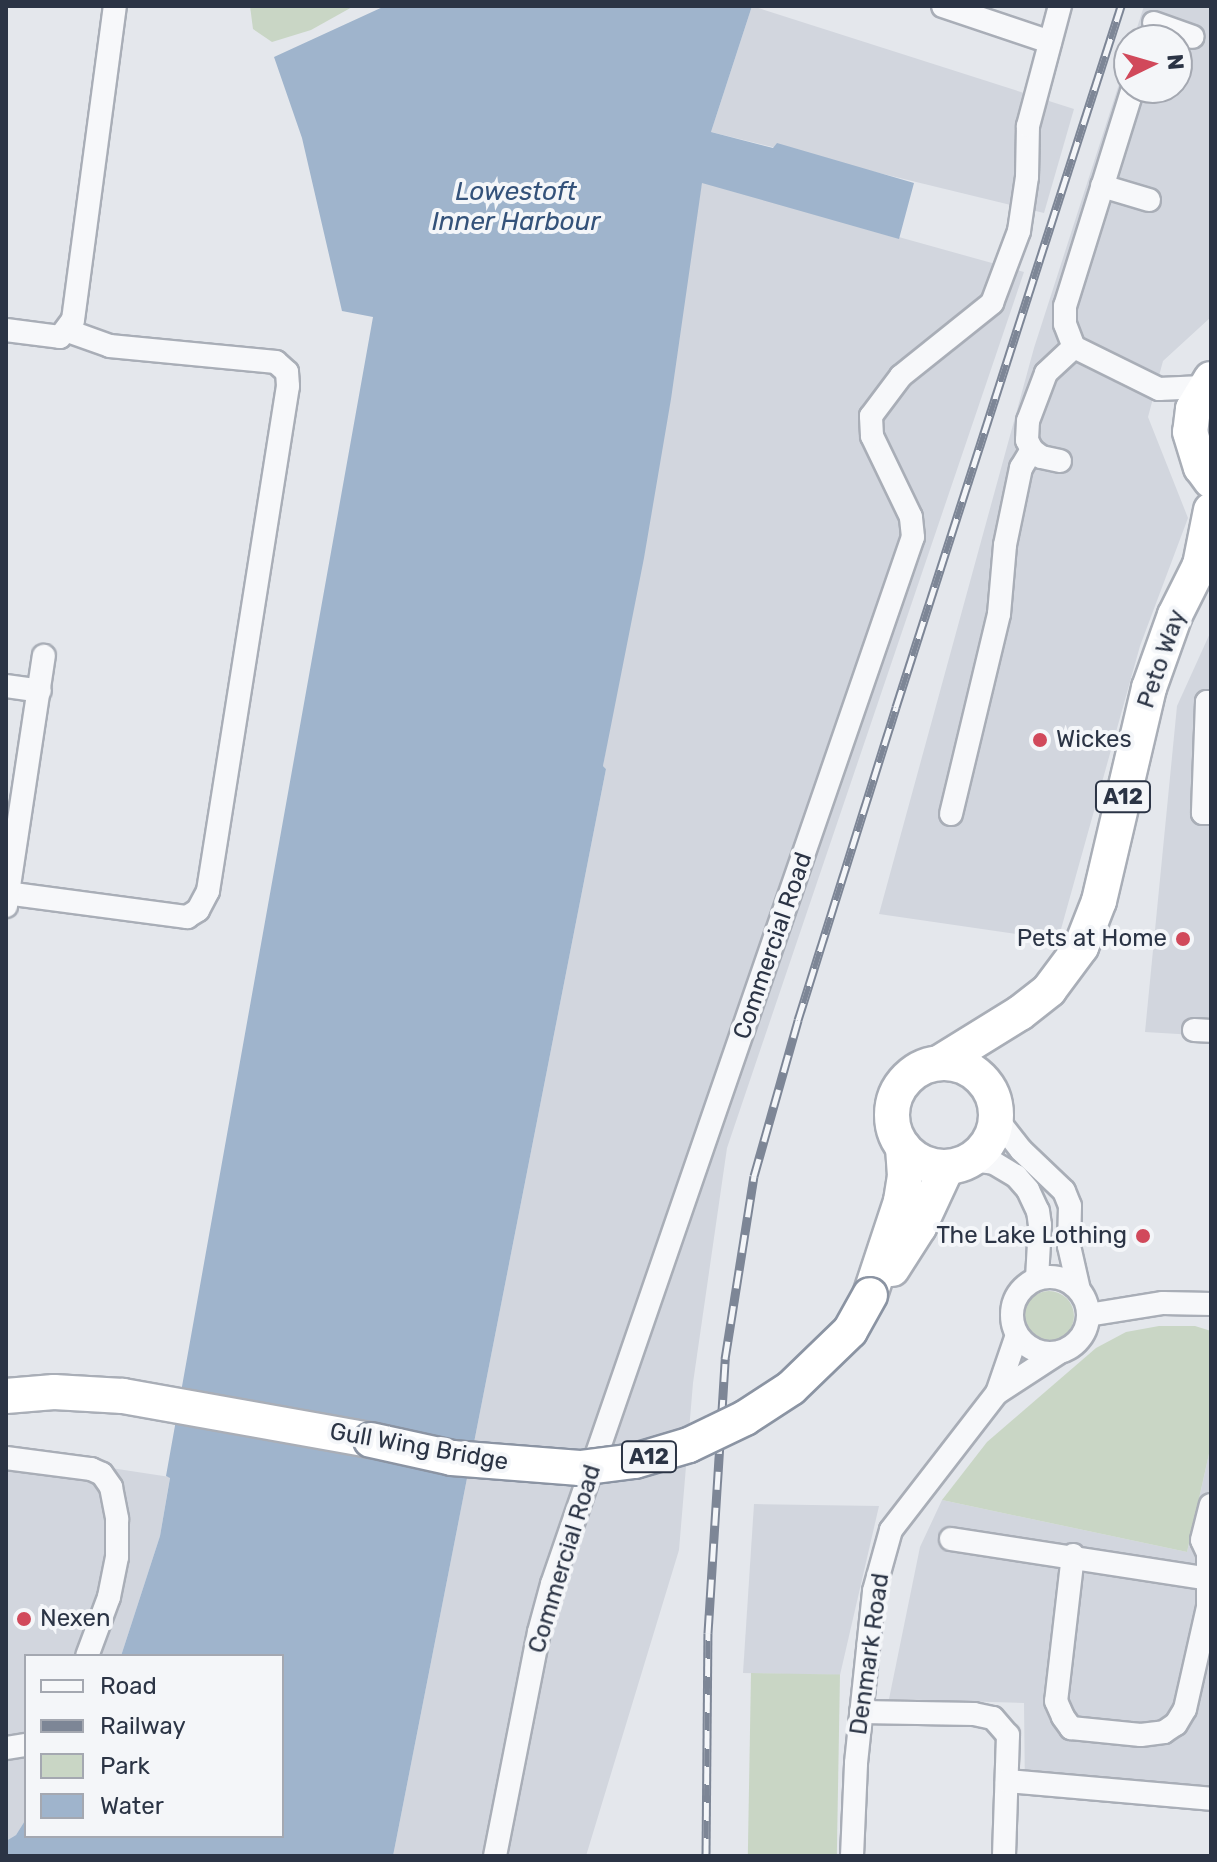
<!DOCTYPE html>
<html>
<head>
<meta charset="utf-8">
<style>
	body { margin:0 }
	#map { position:relative; width:1217px; height:1862px; overflow:hidden; background:#e4e7ec; font-family:Rubik,sans-serif }
	div>[style] { position:absolute }
	.built>* { inset:0; background:#d2d6de }
	.green>* { inset:0; background:#c9d6c5; transform-origin:0 0 }
	.round { border-radius:50% }
	.water>* { inset:0; background:#9fb4cc }
	.roads { filter:drop-shadow(2px 0 #a9aeb7) drop-shadow(-2px 0 #a9aeb7) drop-shadow(0 2px #a9aeb7) drop-shadow(0 -2px #a9aeb7) }
	.minor>* { height:22px; margin:-11px; padding:0 11px; transform-origin:11px; border-radius:11px; background:#f7f8fa }
	.minor>.ring { margin:-11px; padding:0; box-sizing:content-box; background:none; border:22px solid #f7f8fa; border-radius:50% }
	.highway>* { height:34px; margin:-17px; padding:0 17px; transform-origin:17px; border-radius:17px; background:#fff }
	.highway>.ring { margin:-17px; padding:0; box-sizing:content-box; background:none; border:34px solid #fff; border-radius:50% }
	.rail>* { height:9px; margin-top:-4.5px; transform-origin:0; background:repeating-linear-gradient(90deg,#f4f6f9 0 18px,#7d8696 0 36px); box-sizing:border-box; border-block:2px solid #7d8696 }
	.bridges { filter:drop-shadow(2px 0 #8b94a3) drop-shadow(-2px 0 #8b94a3) drop-shadow(0 2px #8b94a3) drop-shadow(0 -2px #8b94a3) }
	.highway-bridge>* { height:34px; margin:-17px; padding:0 17px; transform-origin:17px; border-radius:17px; background:#fff }
	.dots>* { width:22px; height:22px; translate:-50% -50%; box-sizing:border-box; border:4px solid #f4f6f9; border-radius:50% }
	span { translate:-50% -50%; white-space:nowrap; text-align:center; line-height:1.15; -webkit-text-stroke:8px #f4f6f9; paint-order:stroke }
	.shield-label span { padding:2px 6px; background:#f4f6f9; border:2px solid; border-radius:6px; -webkit-text-stroke-width:0 }
	.shield-label { font-size:22px; color:#2b3445; font-weight:700 }
	.street-label { font-size:24px; color:#2b3445 }
	.poi-label { font-size:24px; color:#2b3445 }
	.left { translate:0 -50%; text-align:left }
	.right { translate:-100% -50%; text-align:right }
	.water-label { font-size:26px; color:#34527a; font-style:italic }
	.frame { position:absolute; inset:0; border:8px solid #2b3445; pointer-events:none }
	.legend { position:absolute; left:24px; top:1654px; width:260px; height:184px; box-sizing:border-box; background:#f4f6f9; border:2px solid #a4a8b1; margin:0; padding:10px 14px; list-style:none; font-size:24px; color:#2b3445 }
	.legend li { display:flex; align-items:center; gap:16px; height:40px }
	.legend b { width:40px; border:2px solid #a4a8b1 }
	.north { position:absolute; left:1113px; top:24px; width:80px; height:80px; box-sizing:border-box; background:#f4f6f9; border:2px solid #a4a8b1; border-radius:50%; rotate:85deg; font-size:22px; font-weight:700; line-height:32px; text-align:center; color:#2b3445 }
	.north::after { content:''; display:block; margin:auto; width:28px; height:36px; background:#d1495b; clip-path:polygon(50% 0,100% 100%,50% 72%,0 100%) }
</style>
</head>
<body>
<div id="map">
	<div class="built">
		<div style="clip-path:polygon(752px 6px,1074px 109px,1044px 213px,711px 132px)"></div>
		<div style="clip-path:polygon(1144px 6px,1211px 6px,1211px 317px,1163px 361px,1148px 417px,1188px 518px,1140px 646px,1058px 940px,879px 914px,1034px 348px,1129px 53px,1129px 88px,1177px 88px,1177px 40px,1133px 40px)"></div>
		<div style="clip-path:polygon(702px 182px,1024px 272px,727px 1148px,693px 1383px,679px 1550px,586px 1856px,393px 1856px,606px 769px,603px 766px)"></div>
		<div style="clip-path:polygon(1211px 631px,1211px 1036px,1145px 1032px,1177px 706px)"></div>
		<div style="clip-path:polygon(1211px 1445px,1211px 1812px,1025px 1793px,1024px 1703px,889px 1699px,920px 1547px,942px 1500px,1187px 1552px)"></div>
		<div style="clip-path:polygon(6px 1452px,170px 1477px,160px 1536px,121px 1656px,26px 1656px,26px 1819px,16px 1835px,6px 1841px)"></div>
		<div style="clip-path:polygon(754px 1504px,879px 1506px,840px 1675px,743px 1673px)"></div>
	</div>
	<div class="green">
		<div style="clip-path:polygon(250px 6px,354px 6px,311px 30px,272px 42px,253px 29px)"></div>
		<div class="round" style="left:1024px;top:1291px;width:50px;height:50px"></div>
		<div style="clip-path:polygon(1159px 1326px,1195px 1326px,1211px 1331px,1211px 1445px,1187px 1552px,942px 1500px,987px 1442px,1096px 1348px,1126px 1332px)"></div>
		<div style="left:751px;top:1673px;width:89px;height:183px;rotate:1deg"></div>
	</div>
	<div class="water">
		<div style="clip-path:polygon(385px 6px,752px 6px,711px 132px,773px 148px,777px 143px,914px 183px,899px 239px,702px 183px,671px 399px,644px 558px,603px 766px,606px 769px,393px 1856px,6px 1856px,6px 1841px,16px 1835px,26px 1819px,26px 1836px,282px 1836px,282px 1656px,121px 1656px,160px 1536px,170px 1478px,166px 1476px,373px 317px,342px 311px,302px 138px,274px 57px)"></div>
	</div>
	<div class="roads">
		<div class="minor">
			<div style="left:943px;top:6px;width:113px;rotate:18.6deg"></div>
			<div style="left:1154px;top:23px;width:41px;rotate:19.7deg"></div>
			<div style="left:1133px;top:88px;width:228px;rotate:107.3deg"></div>
			<div style="left:1065px;top:306px;width:18px;rotate:90deg"></div>
			<div style="left:1065px;top:324px;width:25px;rotate:69deg"></div>
			<div style="left:1074px;top:347px;width:95px;rotate:26.3deg"></div>
			<div style="left:1159px;top:389px;width:44px;rotate:-2.6deg"></div>
			<div style="left:1102px;top:186px;width:49px;rotate:16.6deg"></div>
			<div style="left:6px;top:330px;width:54px;rotate:7.4deg"></div>
			<div style="left:60px;top:337px;width:21px;rotate:-53deg"></div>
			<div style="left:73px;top:320px;width:317px;rotate:-82.4deg"></div>
			<div style="left:1060px;top:461px;width:19px;rotate:-168deg"></div>
			<div style="left:1041px;top:457px;width:11px;rotate:-142deg"></div>
			<div style="left:1032px;top:450px;width:11px;rotate:-117deg"></div>
			<div style="left:1027px;top:440px;width:19px;rotate:-87deg"></div>
			<div style="left:1028px;top:421px;width:51px;rotate:-69.4deg"></div>
			<div style="left:1046px;top:373px;width:38px;rotate:-43deg"></div>
			<div style="left:6px;top:686px;width:34px;rotate:8deg"></div>
			<div style="left:1211px;top:702px;width:4px;rotate:180deg"></div>
			<div style="left:1207px;top:702px;width:111px;rotate:92.1deg"></div>
			<div style="left:1203px;top:813px;width:8px"></div>
			<div style="left:951px;top:814px;width:206px;rotate:-76.5deg"></div>
			<div style="left:999px;top:614px;width:69px;rotate:-85deg"></div>
			<div style="left:1005px;top:545px;width:79px;rotate:-78.3deg"></div>
			<div style="left:1021px;top:468px;width:21px;rotate:-59deg"></div>
			<div style="left:6px;top:893px;width:183px;rotate:7.6deg"></div>
			<div style="left:187px;top:917px;width:13px;rotate:-32deg"></div>
			<div style="left:198px;top:910px;width:21px;rotate:-62deg"></div>
			<div style="left:208px;top:891px;width:511px;rotate:-81deg"></div>
			<div style="left:288px;top:386px;width:14px;rotate:-94deg"></div>
			<div style="left:287px;top:372px;width:15px;rotate:-138deg"></div>
			<div style="left:276px;top:362px;width:167px;rotate:-174.5deg"></div>
			<div style="left:110px;top:346px;width:45px;rotate:-160.3deg"></div>
			<div style="left:6px;top:906px;width:253px;rotate:-81.4deg"></div>
			<div style="left:1194px;top:1030px;width:17px;rotate:3deg"></div>
			<div style="left:996px;top:1118px;width:41px;rotate:52deg"></div>
			<div style="left:1021px;top:1150px;width:59px;rotate:43.6deg"></div>
			<div style="left:1064px;top:1191px;width:16px;rotate:68deg"></div>
			<div style="left:1070px;top:1206px;width:40px;rotate:91.4deg"></div>
			<div style="left:1069px;top:1246px;width:45px;rotate:77.2deg"></div>
			<div style="left:971px;top:1160px;width:23px;rotate:7deg"></div>
			<div style="left:994px;top:1163px;width:26px;rotate:31deg"></div>
			<div style="left:1016px;top:1176px;width:18px;rotate:49deg"></div>
			<div style="left:1028px;top:1190px;width:23px;rotate:65deg"></div>
			<div style="left:1038px;top:1211px;width:14px;rotate:82deg"></div>
			<div style="left:1040px;top:1225px;width:53px;rotate:93.2deg"></div>
			<div class="ring" style="left:1012px;top:1277px;width:54px;height:54px"></div>
			<div style="left:1088px;top:1315px;width:76px;rotate:-9.1deg"></div>
			<div style="left:1163px;top:1303px;width:48px;rotate:1.2deg"></div>
			<div style="left:997px;top:1393px;width:75px;rotate:-33.1deg"></div>
			<div style="left:6px;top:1458px;width:86px;rotate:7.4deg"></div>
			<div style="left:91px;top:1469px;width:12px;rotate:24deg"></div>
			<div style="left:102px;top:1474px;width:16px;rotate:55deg"></div>
			<div style="left:111px;top:1487px;width:33px;rotate:79deg"></div>
			<div style="left:117px;top:1519px;width:38px;rotate:90deg"></div>
			<div style="left:117px;top:1557px;width:41px;rotate:101.3deg"></div>
			<div style="left:109px;top:1597px;width:63px;rotate:110.4deg"></div>
			<div style="left:951px;top:1539px;width:260px;rotate:8.8deg"></div>
			<div style="left:1073px;top:1555px;width:147px;rotate:96.6deg"></div>
			<div style="left:1056px;top:1701px;width:17px;rotate:66deg"></div>
			<div style="left:1063px;top:1717px;width:14px;rotate:54deg"></div>
			<div style="left:1071px;top:1728px;width:70px;rotate:5.7deg"></div>
			<div style="left:1141px;top:1735px;width:23px;rotate:-7deg"></div>
			<div style="left:1164px;top:1732px;width:14px;rotate:-34deg"></div>
			<div style="left:1176px;top:1724px;width:17px;rotate:-59deg"></div>
			<div style="left:1185px;top:1709px;width:105px;rotate:-77.3deg"></div>
			<div style="left:1208px;top:1607px;width:54px;rotate:-90deg"></div>
			<div style="left:1208px;top:1553px;width:14px;rotate:-115deg"></div>
			<div style="left:1202px;top:1540px;width:36px;rotate:-76deg"></div>
			<div style="left:861px;top:1712px;width:113px;rotate:1deg"></div>
			<div style="left:974px;top:1714px;width:19px;rotate:12deg"></div>
			<div style="left:993px;top:1718px;width:23px;rotate:49deg"></div>
			<div style="left:1008px;top:1735px;width:121px;rotate:91.9deg"></div>
			<div style="left:6px;top:1748px;width:20px;rotate:-9deg"></div>
			<div style="left:1007px;top:1781px;width:205px;rotate:5deg"></div>
			<div style="left:495px;top:1856px;width:228px;rotate:-78.9deg"></div>
			<div style="left:539px;top:1632px;width:50px;rotate:-74.8deg"></div>
			<div style="left:552px;top:1584px;width:1107px;rotate:-70.98deg"></div>
			<div style="left:913px;top:537px;width:20px;rotate:-96deg"></div>
			<div style="left:911px;top:517px;width:90px;rotate:-115.7deg"></div>
			<div style="left:872px;top:436px;width:20px;rotate:-93deg"></div>
			<div style="left:871px;top:416px;width:50px;rotate:-53.1deg"></div>
			<div style="left:901px;top:376px;width:117px;rotate:-38.7deg"></div>
			<div style="left:992px;top:303px;width:77px;rotate:-69.4deg"></div>
			<div style="left:1019px;top:231px;width:55px;rotate:-81.6deg"></div>
			<div style="left:1027px;top:177px;width:51px;rotate:-88.9deg"></div>
			<div style="left:1028px;top:126px;width:124px;rotate:-75.1deg"></div>
			<div style="left:852px;top:1856px;width:93px;rotate:-87.5deg"></div>
			<div style="left:856px;top:1763px;width:173px;rotate:-84deg"></div>
			<div style="left:874px;top:1591px;width:63px;rotate:-74.4deg"></div>
			<div style="left:891px;top:1530px;width:173px;rotate:-52.3deg"></div>
			<div style="left:997px;top:1393px;width:61px;rotate:-71deg"></div>
		</div>
		<div class="highway">
			<div style="left:1211px;top:379px;width:35px;rotate:121deg"></div>
			<div style="left:1193px;top:409px;width:23px;rotate:97deg"></div>
			<div style="left:1190px;top:432px;width:37px;rotate:73deg"></div>
			<div style="left:1201px;top:467px;width:17px;rotate:54deg"></div>
			<div style="left:1200px;top:565px;width:56px;rotate:-78.7deg"></div>
			<div style="left:939px;top:1063px;width:95px;rotate:-31.7deg"></div>
			<div style="left:1020px;top:1013px;width:37px;rotate:-38deg"></div>
			<div style="left:1049px;top:990px;width:54px;rotate:-53.3deg"></div>
			<div style="left:1081px;top:947px;width:49px;rotate:-68.6deg"></div>
			<div style="left:1099px;top:901px;width:219px;rotate:-76.8deg"></div>
			<div style="left:1149px;top:688px;width:77px;rotate:-70.4deg"></div>
			<div style="left:1175px;top:615px;width:56px;rotate:-63.4deg"></div>
			<div style="left:1200px;top:565px;width:16px;rotate:-47deg"></div>
			<div class="ring" style="left:892px;top:1063px;width:70px;height:70px"></div>
			<div style="left:892px;top:1269px;width:50px;rotate:-57.3deg"></div>
			<div style="left:919px;top:1227px;width:66px;rotate:-65deg"></div>
			<div style="left:870px;top:1295px;width:99px;rotate:-71.7deg"></div>
			<div style="left:901px;top:1201px;width:25px;rotate:-81deg"></div>
			<div style="left:905px;top:1176px;width:29px;rotate:-94deg"></div>
			<div style="left:6px;top:1396px;width:48px;rotate:-4.8deg"></div>
			<div style="left:54px;top:1392px;width:69px;rotate:3.3deg"></div>
			<div style="left:123px;top:1396px;width:252px;rotate:10.1deg"></div>
		</div>
	</div>
	<div class="rail">
		<div style="left:706px;top:1856px;width:223px;rotate:-89.5deg"></div>
		<div style="left:708px;top:1633px;width:275px;rotate:-86.4deg"></div>
		<div style="left:725px;top:1359px;width:185px;rotate:-81deg"></div>
		<div style="left:754px;top:1176px;width:162px;rotate:-74.2deg"></div>
		<div style="left:798px;top:1020px;width:328px;rotate:-72.6deg"></div>
		<div style="left:896px;top:707px;width:736px;rotate:-72.2deg"></div>
	</div>
	<div class="bridges">
		<div class="highway-bridge">
			<div style="left:371px;top:1440px;width:83px;rotate:12.5deg"></div>
			<div style="left:452px;top:1458px;width:128px;rotate:4.5deg"></div>
			<div style="left:580px;top:1468px;width:55px;rotate:-7.3deg"></div>
			<div style="left:635px;top:1461px;width:56px;rotate:-16.5deg"></div>
			<div style="left:689px;top:1445px;width:62px;rotate:-25.7deg"></div>
			<div style="left:745px;top:1418px;width:55px;rotate:-33.1deg"></div>
			<div style="left:791px;top:1388px;width:82px;rotate:-44deg"></div>
			<div style="left:850px;top:1331px;width:41px;rotate:-60.9deg"></div>
		</div>
	</div>
	<div class="dots">
		<div style="left:1040px;top:740px;background:#d1495b"></div>
		<div style="left:1183px;top:939px;background:#d1495b"></div>
		<div style="left:1143px;top:1236px;background:#d1495b"></div>
		<div style="left:24px;top:1619px;background:#d1495b"></div>
	</div>
	<div class="shield-label">
		<span style="left:1123px;top:797px">A12</span>
		<span style="left:649px;top:1457px">A12</span>
	</div>
	<div class="street-label">
		<span style="left:1162px;top:659px;rotate:-71deg">Peto Way</span>
		<span style="left:773px;top:946px;rotate:-71deg">Commercial Road</span>
		<span style="left:419px;top:1447px;rotate:10deg">Gull Wing Bridge</span>
		<span style="left:565px;top:1559px;rotate:-73deg">Commercial Road</span>
		<span style="left:870px;top:1654px;rotate:-82deg">Denmark Road</span>
	</div>
	<div class="poi-label">
		<span class="left" style="left:1056px;top:740px">Wickes</span>
		<span class="right" style="left:1167px;top:939px">Pets at Home</span>
		<span class="right" style="left:1127px;top:1236px">The Lake Lothing</span>
		<span class="left" style="left:40px;top:1619px">Nexen</span>
	</div>
	<div class="water-label">
		<span style="left:516px;top:207px">Lowestoft<br>Inner Harbour</span>
	</div>
	<div class="frame"></div>
	<ul class="legend">
	<li><b style="height:10px;background:#f7f8fa"></b>Road</li>
	<li><b style="height:10px;background:#7d8696"></b>Railway</li>
	<li><b style="height:22px;background:#c9d6c5"></b>Park</li>
	<li><b style="height:22px;background:#9fb4cc"></b>Water</li>
	</ul>
	<div class="north">N</div>
</div>
</body>
</html>
